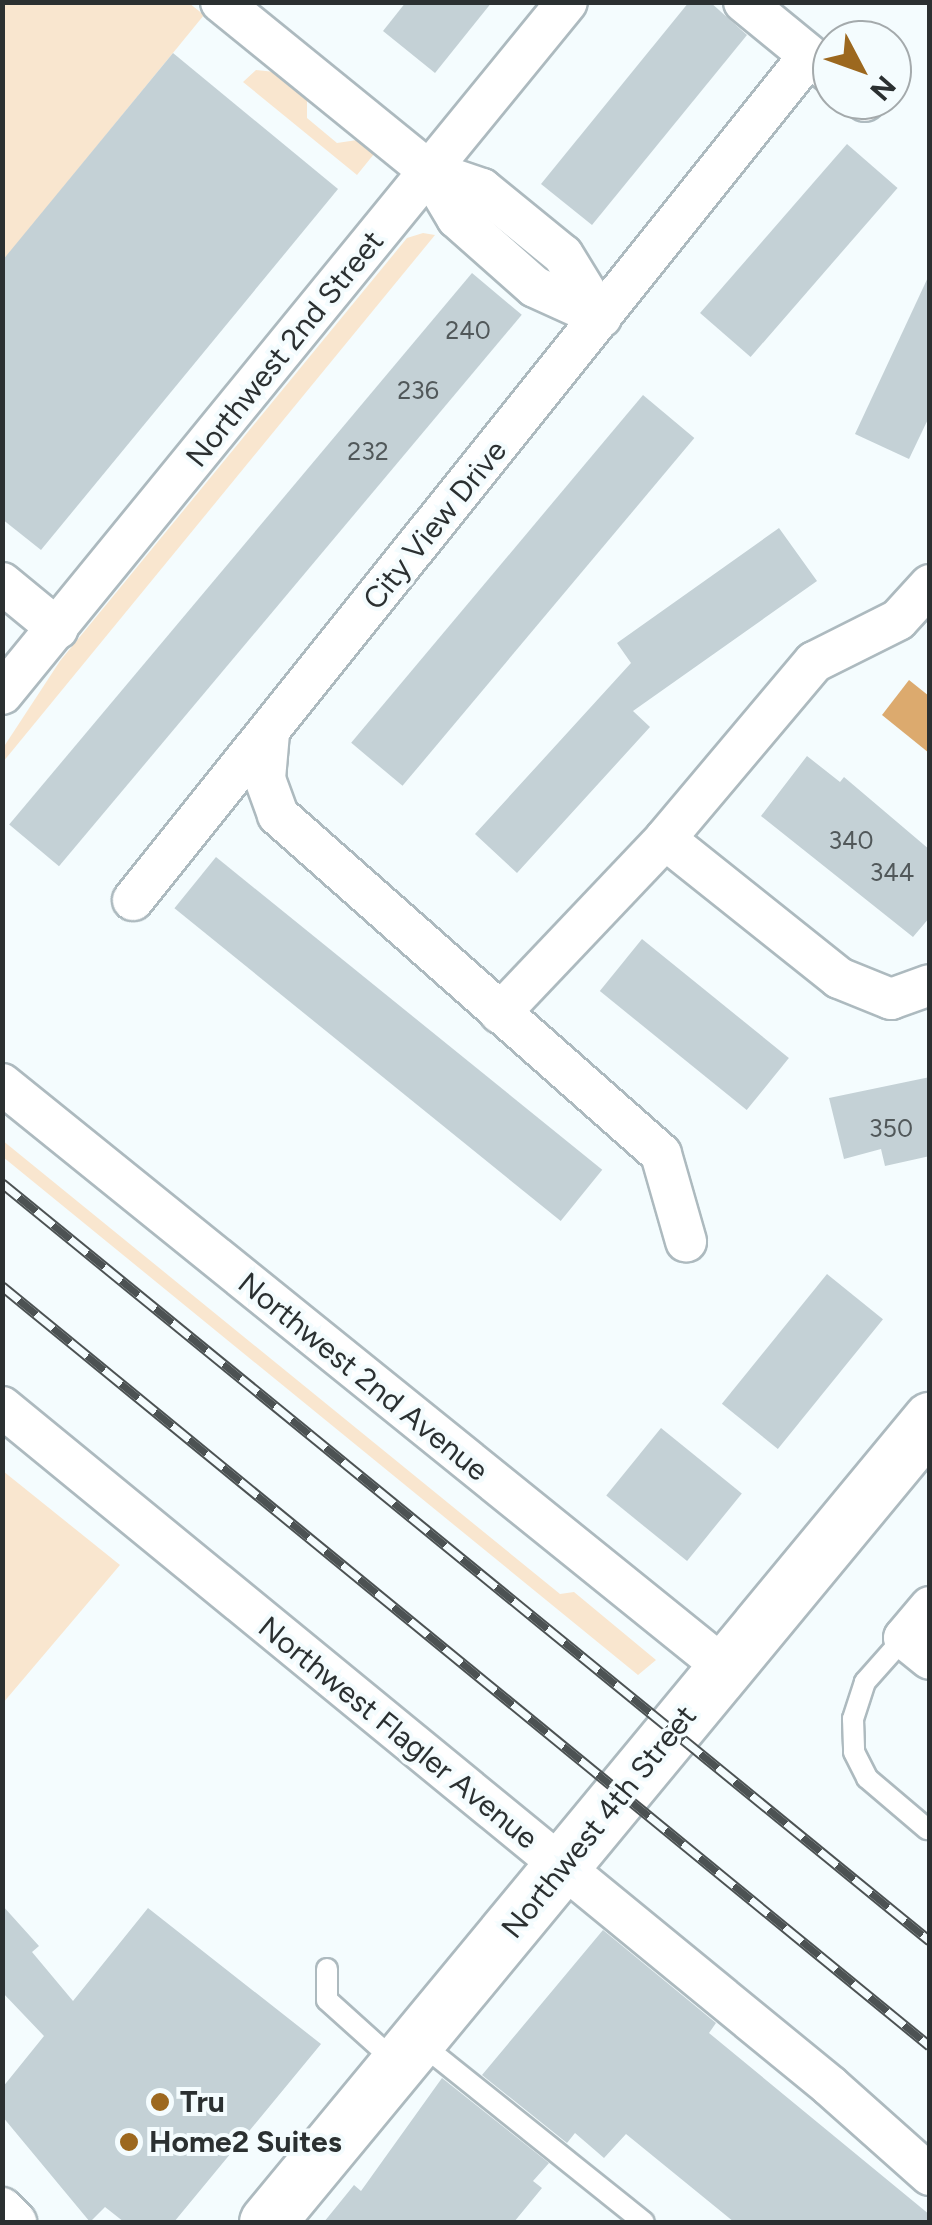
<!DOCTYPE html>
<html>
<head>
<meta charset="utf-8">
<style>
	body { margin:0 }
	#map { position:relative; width:932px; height:2225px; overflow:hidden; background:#f4fcfe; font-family:Figtree,sans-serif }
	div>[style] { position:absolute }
	.green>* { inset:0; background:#f9e6cf }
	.water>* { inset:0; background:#dcaa6e }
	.building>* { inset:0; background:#c4d1d6; transform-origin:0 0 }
	.roads { filter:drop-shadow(2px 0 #adbabf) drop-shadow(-2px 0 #adbabf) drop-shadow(0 2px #adbabf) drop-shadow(0 -2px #adbabf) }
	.lane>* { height:20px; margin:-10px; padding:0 10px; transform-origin:10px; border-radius:10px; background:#fff }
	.street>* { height:40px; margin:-20px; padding:0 20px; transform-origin:20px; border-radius:20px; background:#fff }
	.secondary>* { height:55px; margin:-27.5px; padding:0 27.5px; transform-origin:27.5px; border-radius:27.5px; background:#fff }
	.rail>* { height:11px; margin-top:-5.5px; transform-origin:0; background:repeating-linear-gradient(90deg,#f4fcfe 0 22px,#4c5253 0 44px); box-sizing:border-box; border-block:2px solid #4c5253 }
	.dots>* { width:28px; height:28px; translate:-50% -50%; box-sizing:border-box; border:5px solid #f4fcfe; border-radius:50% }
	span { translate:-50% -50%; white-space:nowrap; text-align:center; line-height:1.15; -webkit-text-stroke:8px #f4fcfe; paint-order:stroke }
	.number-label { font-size:25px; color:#51585a }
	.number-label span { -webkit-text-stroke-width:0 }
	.street-label { font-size:30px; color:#2b3031 }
	.poi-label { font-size:30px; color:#2b3031; font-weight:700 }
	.left { translate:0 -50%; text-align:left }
	.frame { position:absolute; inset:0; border:5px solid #2b3031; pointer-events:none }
	.north { position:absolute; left:812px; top:20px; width:100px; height:100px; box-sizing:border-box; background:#f4fcfe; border:2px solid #a4aaac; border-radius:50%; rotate:131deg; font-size:28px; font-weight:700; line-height:40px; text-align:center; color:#2b3031 }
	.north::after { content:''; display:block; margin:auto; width:35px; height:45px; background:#9c681f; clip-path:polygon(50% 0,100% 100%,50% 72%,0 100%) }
</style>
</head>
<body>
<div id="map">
	<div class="green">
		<div style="clip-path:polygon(3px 3px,189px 3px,204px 15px,3px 261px)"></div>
		<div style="clip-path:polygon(256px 70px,275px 72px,307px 99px,307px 118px,337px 143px,357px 140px,374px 154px,357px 175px,243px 82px)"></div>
		<div style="clip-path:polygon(423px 233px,435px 235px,3px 762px,3px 748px,60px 661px,407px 238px)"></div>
		<div style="clip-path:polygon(2px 1140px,560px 1594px,574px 1592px,656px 1660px,638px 1675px,3px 1157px)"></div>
		<div style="clip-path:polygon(3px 1471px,120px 1565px,3px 1703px)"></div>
	</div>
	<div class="water">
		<div style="clip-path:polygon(909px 680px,929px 696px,929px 753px,882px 715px)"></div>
	</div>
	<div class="building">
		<div style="clip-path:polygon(406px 2px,492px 2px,435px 73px,383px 31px)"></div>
		<div style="clip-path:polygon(689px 2px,710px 2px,747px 35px,592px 225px,541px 184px)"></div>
		<div style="clip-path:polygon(173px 53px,338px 189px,41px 550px,2px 519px,2px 261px)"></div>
		<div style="left:847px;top:144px;width:67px;height:224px;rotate:41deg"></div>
		<div style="left:472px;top:273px;width:65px;height:720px;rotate:40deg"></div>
		<div style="clip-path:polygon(930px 273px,930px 415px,909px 459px,855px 434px)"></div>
		<div style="left:643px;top:395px;width:67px;height:454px;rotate:40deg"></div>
		<div style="clip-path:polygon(779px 528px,817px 581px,633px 711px,650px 727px,517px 873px,475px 834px,631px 663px,617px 643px)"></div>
		<div style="clip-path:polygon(807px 756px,840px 782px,844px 777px,930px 850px,930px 917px,913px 937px,761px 816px)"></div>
		<div style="left:216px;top:857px;width:497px;height:66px;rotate:39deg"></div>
		<div style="left:642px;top:939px;width:189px;height:67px;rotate:39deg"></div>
		<div style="clip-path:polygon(930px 1077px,930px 1156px,885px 1166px,881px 1149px,844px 1159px,829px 1098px)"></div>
		<div style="left:827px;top:1274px;width:72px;height:167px;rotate:39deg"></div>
		<div style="left:661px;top:1428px;width:104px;height:87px;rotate:39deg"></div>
		<div style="clip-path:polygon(2px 1905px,39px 1946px,32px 1952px,73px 2001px,148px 1908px,321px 2044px,174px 2222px,124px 2222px,105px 2207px,90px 2222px,2px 2116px,2px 2088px,44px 2036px,2px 1992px)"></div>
		<div style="clip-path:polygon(603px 1930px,716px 2023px,709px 2033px,930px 2215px,930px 2222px,734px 2222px,626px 2134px,604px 2158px,575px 2133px,567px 2143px,482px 2075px)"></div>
		<div style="clip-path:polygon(442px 2078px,549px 2163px,533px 2181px,542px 2188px,514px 2222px,324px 2222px,354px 2185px,361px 2191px)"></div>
	</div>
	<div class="roads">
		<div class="lane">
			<div style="left:904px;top:1638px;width:59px;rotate:131.6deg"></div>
			<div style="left:865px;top:1682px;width:39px;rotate:108deg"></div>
			<div style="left:853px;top:1719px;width:33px;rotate:88deg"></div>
			<div style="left:854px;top:1752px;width:29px;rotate:63deg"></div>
			<div style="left:867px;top:1778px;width:79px;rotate:40.4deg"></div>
			<div style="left:327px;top:1969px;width:31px;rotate:90deg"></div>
			<div style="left:327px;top:2000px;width:94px;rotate:42deg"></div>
			<div style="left:419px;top:2042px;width:288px;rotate:38.7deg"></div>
		</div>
		<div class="street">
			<div style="left:221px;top:2px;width:268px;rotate:39.1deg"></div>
			<div style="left:429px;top:171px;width:56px;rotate:18.8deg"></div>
			<div style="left:482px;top:189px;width:104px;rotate:39.2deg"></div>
			<div style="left:563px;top:255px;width:73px;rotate:58.5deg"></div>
			<div style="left:744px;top:2px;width:114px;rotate:39.3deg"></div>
			<div style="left:864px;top:100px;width:1px;rotate:45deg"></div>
			<div style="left:429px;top:171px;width:55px;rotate:59.2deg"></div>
			<div style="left:457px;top:218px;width:104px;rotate:41.5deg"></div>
			<div style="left:535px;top:287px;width:72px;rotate:24.4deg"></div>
			<div style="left:2px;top:583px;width:72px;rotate:39.4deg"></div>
			<div style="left:930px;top:585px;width:47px;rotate:132.4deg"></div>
			<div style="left:898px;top:620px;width:94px;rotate:153.4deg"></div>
			<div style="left:814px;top:662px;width:231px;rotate:130.1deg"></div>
			<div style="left:665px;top:839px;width:223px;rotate:38.6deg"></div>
			<div style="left:839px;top:978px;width:56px;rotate:22deg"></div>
			<div style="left:891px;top:999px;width:41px;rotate:-19.7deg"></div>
			<div style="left:2px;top:694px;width:893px;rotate:-50.77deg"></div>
			<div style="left:269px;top:733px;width:46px;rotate:95deg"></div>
			<div style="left:265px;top:779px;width:38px;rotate:70deg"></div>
			<div style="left:278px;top:815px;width:511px;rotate:41.51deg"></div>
			<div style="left:661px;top:1154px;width:91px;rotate:74deg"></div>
			<div style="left:133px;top:900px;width:1081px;rotate:-51.31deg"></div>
			<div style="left:500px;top:1013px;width:240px;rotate:-46.5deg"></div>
			<div style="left:2px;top:1084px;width:929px;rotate:38.93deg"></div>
			<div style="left:2px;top:1407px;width:1071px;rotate:39.35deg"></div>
			<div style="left:830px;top:2086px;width:134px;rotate:41.7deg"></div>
			<div style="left:930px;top:1607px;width:40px;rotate:130deg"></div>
			<div style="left:904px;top:1638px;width:33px;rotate:39deg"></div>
			<div style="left:2px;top:2208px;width:20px;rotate:45deg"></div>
		</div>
		<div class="secondary">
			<div style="left:267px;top:2222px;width:1041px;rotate:-50.42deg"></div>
		</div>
	</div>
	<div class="rail">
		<div style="left:2px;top:1183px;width:1198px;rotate:39.24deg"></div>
		<div style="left:2px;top:1286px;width:1199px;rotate:39.32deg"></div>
	</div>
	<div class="dots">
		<div style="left:160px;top:2102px;background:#9c681f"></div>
		<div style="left:129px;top:2142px;background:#9c681f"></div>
	</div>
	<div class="number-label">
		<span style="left:468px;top:330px">240</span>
		<span style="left:418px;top:390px">236</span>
		<span style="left:368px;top:451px">232</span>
		<span style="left:851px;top:840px">340</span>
		<span style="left:892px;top:872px">344</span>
		<span style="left:891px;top:1128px">350</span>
	</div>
	<div class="street-label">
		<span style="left:285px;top:349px;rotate:-51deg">Northwest 2nd Street</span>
		<span style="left:435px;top:525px;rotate:-51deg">City View Drive</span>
		<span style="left:363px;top:1377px;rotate:39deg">Northwest 2nd Avenue</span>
		<span style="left:398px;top:1733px;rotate:39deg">Northwest Flagler Avenue</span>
		<span style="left:599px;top:1822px;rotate:-51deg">Northwest 4th Street</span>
	</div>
	<div class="poi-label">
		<span class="left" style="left:180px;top:2102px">Tru</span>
		<span class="left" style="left:149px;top:2142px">Home2 Suites</span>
	</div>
	<div class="frame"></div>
	<div class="north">N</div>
</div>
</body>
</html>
